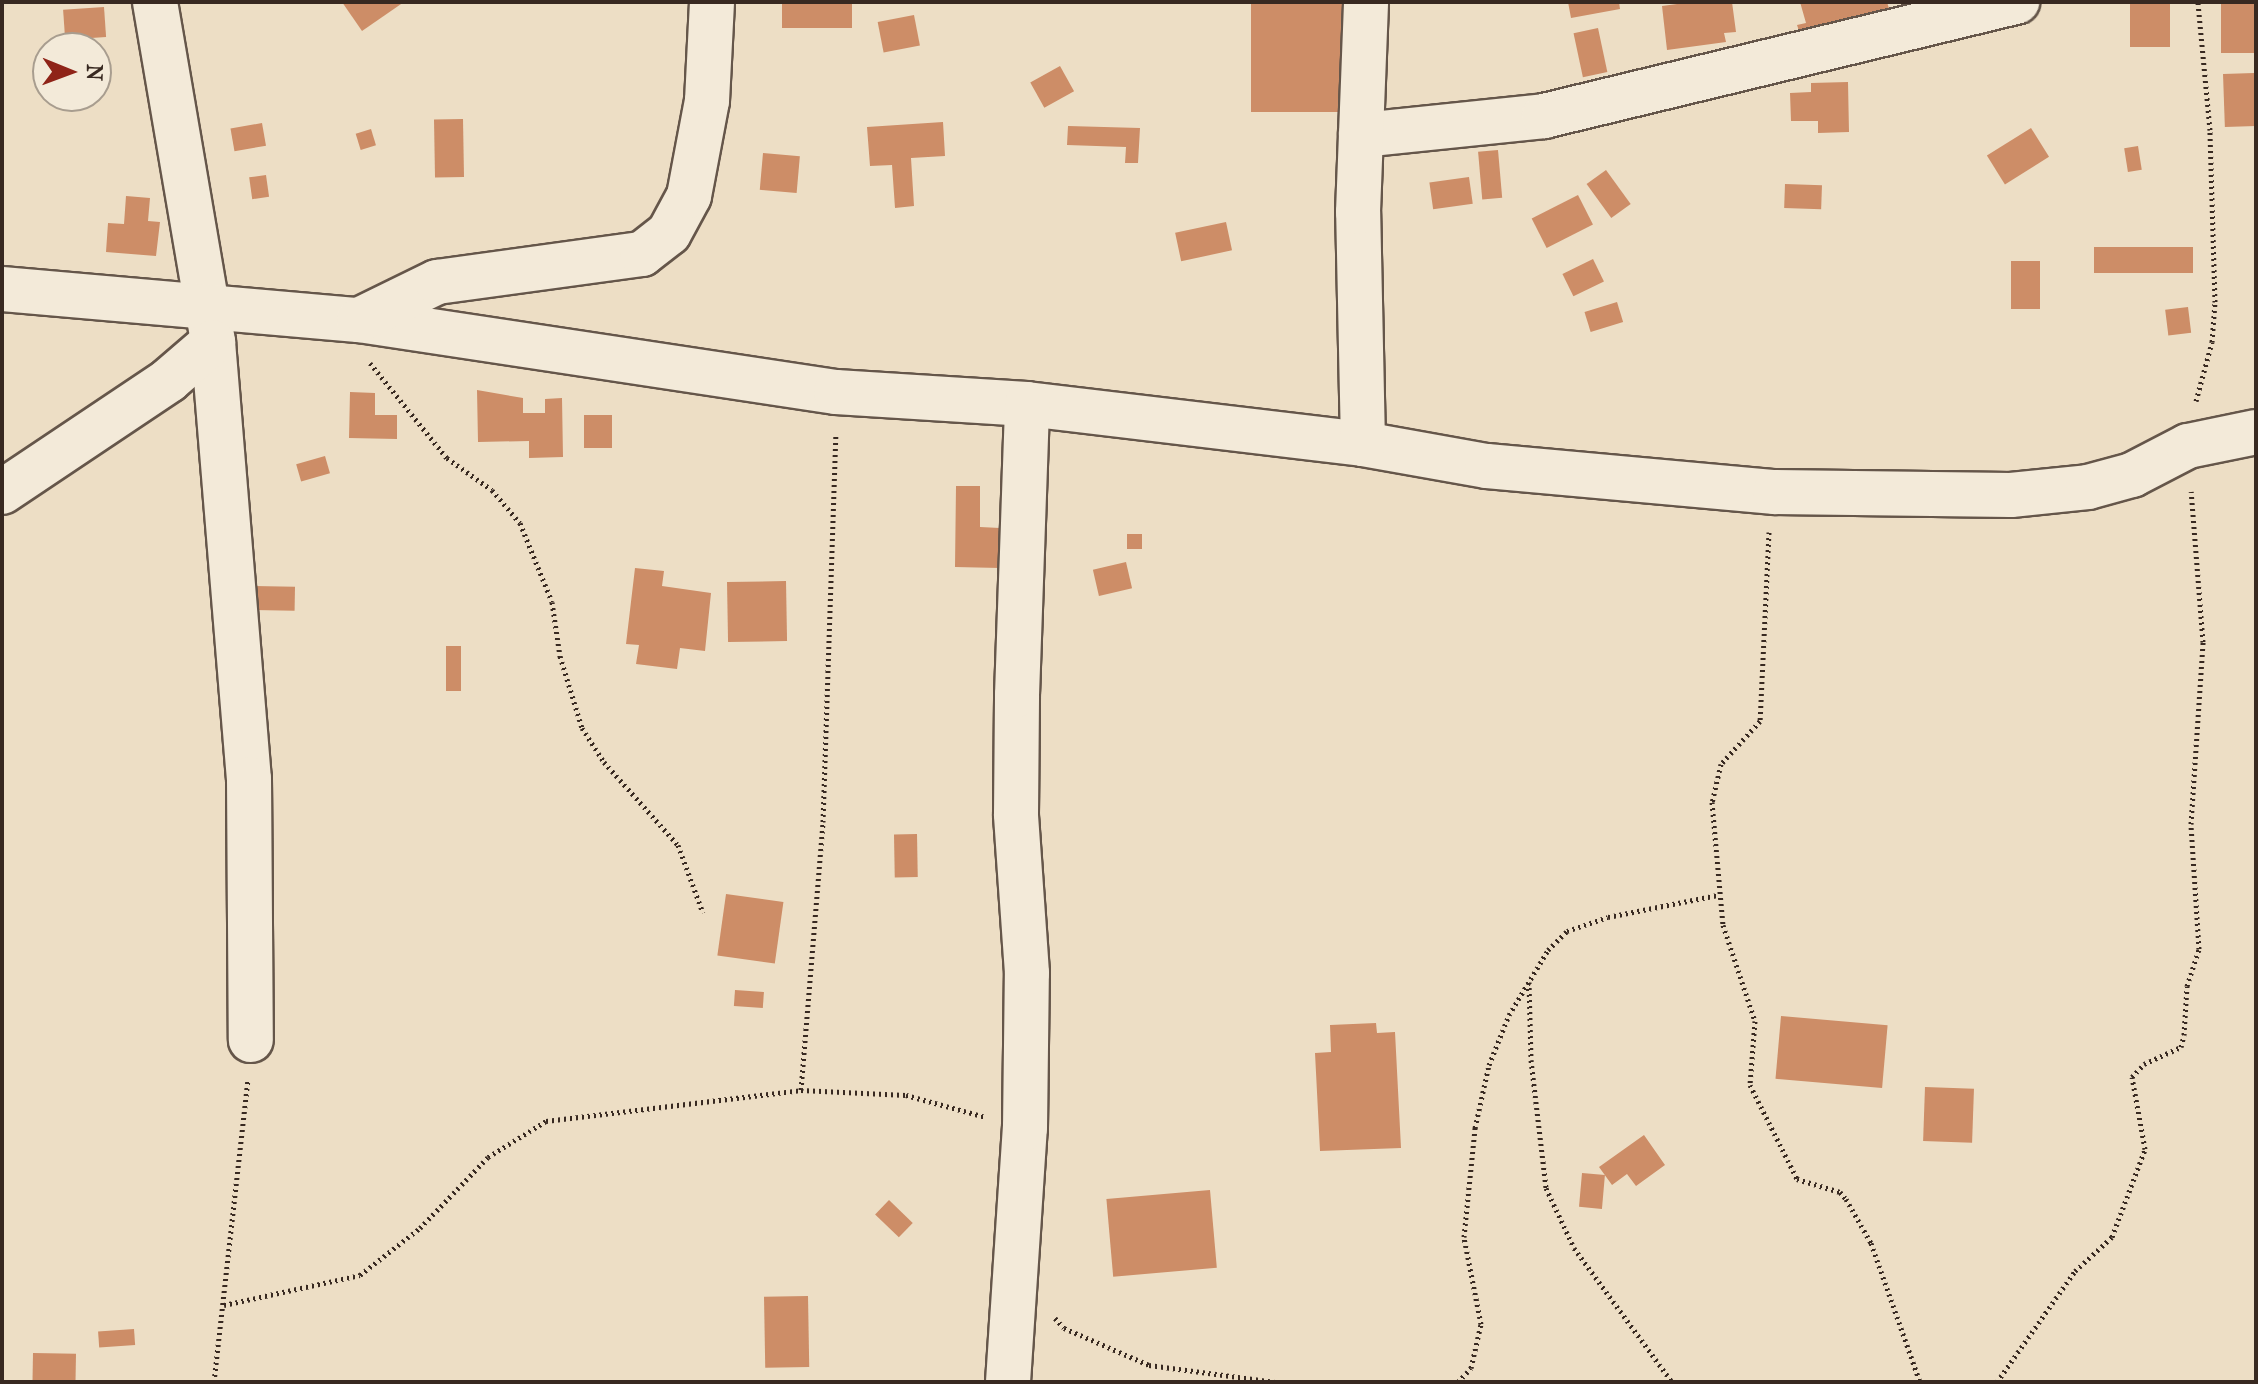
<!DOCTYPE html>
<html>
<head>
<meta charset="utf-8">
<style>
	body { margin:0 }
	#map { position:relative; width:2258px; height:1384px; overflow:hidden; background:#eddec5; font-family:"IM FELL French Canon",serif }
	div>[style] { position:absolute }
	.building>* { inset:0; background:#cd8d67; transform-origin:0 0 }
	.path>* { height:5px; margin-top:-2.5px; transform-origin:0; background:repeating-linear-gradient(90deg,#382921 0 2px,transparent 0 6px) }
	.roads { filter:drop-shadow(2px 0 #65564a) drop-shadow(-2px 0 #65564a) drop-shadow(0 2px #65564a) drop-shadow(0 -2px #65564a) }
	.minor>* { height:44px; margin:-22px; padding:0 22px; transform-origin:22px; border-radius:22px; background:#f3ead9 }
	span { translate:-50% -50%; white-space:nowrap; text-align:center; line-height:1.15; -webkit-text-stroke:6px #f3ead9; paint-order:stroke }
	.frame { position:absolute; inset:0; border:4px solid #382921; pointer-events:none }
	.north { position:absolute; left:32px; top:32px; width:80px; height:80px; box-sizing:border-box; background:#f3ead9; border:2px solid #a89d8f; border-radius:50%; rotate:91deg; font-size:22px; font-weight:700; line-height:32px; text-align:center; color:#382921 }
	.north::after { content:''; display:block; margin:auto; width:28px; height:36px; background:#8f2418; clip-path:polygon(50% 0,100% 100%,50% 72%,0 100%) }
</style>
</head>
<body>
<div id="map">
	<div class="building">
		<div style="clip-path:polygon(342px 2px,404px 2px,362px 31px)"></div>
		<div style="left:782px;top:2px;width:70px;height:26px"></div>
		<div style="left:1251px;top:2px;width:102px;height:110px"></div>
		<div style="clip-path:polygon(1568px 2px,1619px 2px,1620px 9px,1571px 18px)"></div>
		<div style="clip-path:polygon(1692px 2px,1732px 2px,1736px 32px,1724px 33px,1726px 42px,1667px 50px,1662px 6px)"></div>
		<div style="clip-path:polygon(1800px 2px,1887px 2px,1892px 18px,1800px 34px,1797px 25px,1806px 23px)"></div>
		<div style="left:2130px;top:2px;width:40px;height:45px"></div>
		<div style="left:2221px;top:2px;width:35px;height:51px"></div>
		<div style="left:104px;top:7px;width:30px;height:41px;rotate:86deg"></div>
		<div style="left:914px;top:15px;width:31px;height:37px;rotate:79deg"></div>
		<div style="left:1598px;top:28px;width:45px;height:25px;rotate:78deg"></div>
		<div style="left:1060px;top:66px;width:29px;height:34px;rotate:61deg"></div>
		<div style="left:2254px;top:73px;width:53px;height:31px;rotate:88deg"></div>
		<div style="clip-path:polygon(1848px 82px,1849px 132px,1818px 133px,1818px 121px,1791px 121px,1790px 93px,1811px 92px,1811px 83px)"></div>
		<div style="left:463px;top:119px;width:58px;height:29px;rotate:89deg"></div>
		<div style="clip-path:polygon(943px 122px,945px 156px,911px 158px,914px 206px,895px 208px,892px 165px,870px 166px,867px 127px)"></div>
		<div style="left:262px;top:123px;width:23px;height:32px;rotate:80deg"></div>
		<div style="clip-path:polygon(1068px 126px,1140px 128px,1138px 163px,1125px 163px,1126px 147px,1067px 145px)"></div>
		<div style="left:2031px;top:128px;width:34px;height:52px;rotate:58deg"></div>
		<div style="left:371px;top:129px;width:17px;height:16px;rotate:73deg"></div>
		<div style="left:2138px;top:146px;width:24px;height:14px;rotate:81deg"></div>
		<div style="left:1498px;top:150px;width:48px;height:20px;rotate:85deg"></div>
		<div style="left:763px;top:153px;width:37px;height:37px;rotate:5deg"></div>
		<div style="left:1606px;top:170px;width:42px;height:24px;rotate:54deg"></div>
		<div style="left:266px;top:175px;width:22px;height:17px;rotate:82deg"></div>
		<div style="left:1469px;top:177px;width:27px;height:40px;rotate:82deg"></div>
		<div style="left:1785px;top:184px;width:37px;height:24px;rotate:2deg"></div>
		<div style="left:1578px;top:195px;width:33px;height:52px;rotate:63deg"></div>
		<div style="clip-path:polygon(126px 196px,150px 198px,148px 221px,160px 222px,156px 256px,106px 252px,108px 223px,124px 224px)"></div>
		<div style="left:1226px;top:222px;width:29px;height:52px;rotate:78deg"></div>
		<div style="left:2094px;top:247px;width:99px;height:26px"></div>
		<div style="left:1593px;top:259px;width:25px;height:34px;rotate:64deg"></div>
		<div style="left:2040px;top:261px;width:48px;height:29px;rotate:90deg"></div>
		<div style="left:1617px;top:302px;width:21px;height:34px;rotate:73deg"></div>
		<div style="left:2188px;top:307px;width:26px;height:23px;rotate:83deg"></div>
		<div style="clip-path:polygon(477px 390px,523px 398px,523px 413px,545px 413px,545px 399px,562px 398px,563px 457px,529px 458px,529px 441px,478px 442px)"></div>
		<div style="clip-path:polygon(350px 392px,375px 393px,375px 415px,397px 415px,397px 439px,349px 438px)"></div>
		<div style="left:584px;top:415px;width:28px;height:33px"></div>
		<div style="left:325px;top:456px;width:18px;height:30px;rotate:74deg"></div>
		<div style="clip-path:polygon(956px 486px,980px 486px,980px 527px,1000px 528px,1000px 568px,955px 567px)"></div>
		<div style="left:1127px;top:534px;width:15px;height:15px"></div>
		<div style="left:1126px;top:562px;width:27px;height:34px;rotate:77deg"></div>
		<div style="clip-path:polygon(635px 568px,664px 571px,662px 586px,711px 593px,705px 651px,680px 648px,677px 669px,636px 664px,639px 645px,626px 644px)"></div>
		<div style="left:786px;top:581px;width:60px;height:59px;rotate:89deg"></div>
		<div style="left:253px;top:586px;width:42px;height:24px;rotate:1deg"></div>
		<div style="left:446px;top:646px;width:15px;height:45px"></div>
		<div style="left:917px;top:834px;width:43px;height:23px;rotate:89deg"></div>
		<div style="left:726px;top:894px;width:58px;height:62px;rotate:8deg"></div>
		<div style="left:735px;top:990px;width:29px;height:16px;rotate:4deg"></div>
		<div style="left:1781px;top:1016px;width:107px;height:63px;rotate:5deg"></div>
		<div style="clip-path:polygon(1376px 1023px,1377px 1033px,1395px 1032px,1401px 1148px,1320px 1151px,1315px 1053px,1331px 1052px,1330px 1025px)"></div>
		<div style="left:1925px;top:1087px;width:49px;height:54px;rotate:2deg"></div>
		<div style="clip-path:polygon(1644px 1135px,1665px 1165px,1636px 1186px,1627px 1174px,1612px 1185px,1599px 1167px)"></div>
		<div style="left:1582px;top:1173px;width:23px;height:34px;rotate:5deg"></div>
		<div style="left:1210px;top:1190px;width:78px;height:104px;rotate:85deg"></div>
		<div style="left:889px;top:1200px;width:33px;height:20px;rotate:44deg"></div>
		<div style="left:808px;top:1296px;width:71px;height:44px;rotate:89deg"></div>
		<div style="left:134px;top:1329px;width:16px;height:36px;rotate:86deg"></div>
		<div style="left:33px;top:1353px;width:43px;height:29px;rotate:1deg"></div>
	</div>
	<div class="path">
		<div style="left:370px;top:363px;width:122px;rotate:51deg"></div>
		<div style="left:447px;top:458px;width:55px;rotate:35.4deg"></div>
		<div style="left:492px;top:490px;width:43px;rotate:49.7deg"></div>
		<div style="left:520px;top:523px;width:85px;rotate:67.9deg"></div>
		<div style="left:552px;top:602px;width:55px;rotate:81.6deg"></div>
		<div style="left:560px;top:656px;width:75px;rotate:73deg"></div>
		<div style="left:582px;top:728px;width:40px;rotate:57.1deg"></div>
		<div style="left:604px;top:762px;width:111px;rotate:48.3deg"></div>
		<div style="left:678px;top:845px;width:72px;rotate:69.8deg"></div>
		<div style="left:2196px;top:401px;width:61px;rotate:-74.8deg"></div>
		<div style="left:2212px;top:342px;width:40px;rotate:-85.7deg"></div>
		<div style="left:2215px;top:302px;width:172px;rotate:-91.7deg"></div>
		<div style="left:2210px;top:130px;width:129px;rotate:-95.4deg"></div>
		<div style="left:1769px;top:532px;width:189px;rotate:92.7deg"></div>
		<div style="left:1760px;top:721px;width:58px;rotate:132.2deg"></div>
		<div style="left:1721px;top:764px;width:39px;rotate:103deg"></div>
		<div style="left:1712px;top:802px;width:123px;rotate:84.9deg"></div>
		<div style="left:1723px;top:925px;width:101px;rotate:71.6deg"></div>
		<div style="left:1755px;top:1021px;width:64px;rotate:94.5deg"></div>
		<div style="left:1750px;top:1085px;width:105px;rotate:63.4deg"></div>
		<div style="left:1797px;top:1179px;width:45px;rotate:16.8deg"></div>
		<div style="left:1840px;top:1192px;width:9px;rotate:49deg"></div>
		<div style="left:1846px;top:1199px;width:51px;rotate:60.4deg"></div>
		<div style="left:1871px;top:1243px;width:147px;rotate:70.6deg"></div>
		<div style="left:1529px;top:982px;width:78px;rotate:88.5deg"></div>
		<div style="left:1531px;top:1060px;width:129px;rotate:83.3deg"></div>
		<div style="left:1546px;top:1188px;width:66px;rotate:65deg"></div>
		<div style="left:1574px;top:1248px;width:166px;rotate:53.8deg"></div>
		<div style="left:801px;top:1090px;width:269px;rotate:-85.3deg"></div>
		<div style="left:823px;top:822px;width:389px;rotate:-88.1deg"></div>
		<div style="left:224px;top:1305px;width:139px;rotate:-12.4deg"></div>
		<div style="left:360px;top:1275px;width:76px;rotate:-38.1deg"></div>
		<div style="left:420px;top:1228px;width:98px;rotate:-46.2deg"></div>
		<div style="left:488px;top:1157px;width:68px;rotate:-31.8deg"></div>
		<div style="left:546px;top:1121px;width:257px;rotate:-6.9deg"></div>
		<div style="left:801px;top:1090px;width:105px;rotate:2.7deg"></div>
		<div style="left:906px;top:1095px;width:83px;rotate:15.4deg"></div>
		<div style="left:1055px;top:1318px;width:13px;rotate:48deg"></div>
		<div style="left:1064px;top:1328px;width:93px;rotate:23.5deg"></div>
		<div style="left:1149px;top:1365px;width:127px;rotate:7.7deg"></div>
		<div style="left:214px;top:1382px;width:303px;rotate:-83.6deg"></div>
		<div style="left:1458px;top:1382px;width:19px;rotate:-47deg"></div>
		<div style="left:1471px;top:1368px;width:45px;rotate:-77.2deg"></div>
		<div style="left:1481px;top:1324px;width:89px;rotate:-101.1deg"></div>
		<div style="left:1464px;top:1237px;width:110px;rotate:-84.2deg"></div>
		<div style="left:1475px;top:1128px;width:65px;rotate:-77.5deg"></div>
		<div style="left:1489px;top:1065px;width:54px;rotate:-68.2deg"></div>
		<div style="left:1509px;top:1015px;width:76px;rotate:-59deg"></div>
		<div style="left:1548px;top:950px;width:27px;rotate:-45deg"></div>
		<div style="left:1567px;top:931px;width:43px;rotate:-18.9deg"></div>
		<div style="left:1608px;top:917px;width:112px;rotate:-11.3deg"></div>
		<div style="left:1997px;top:1382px;width:136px;rotate:-54.9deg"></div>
		<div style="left:2075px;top:1271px;width:50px;rotate:-42.6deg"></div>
		<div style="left:2112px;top:1237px;width:94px;rotate:-69.4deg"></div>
		<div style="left:2145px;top:1149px;width:73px;rotate:-100.2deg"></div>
		<div style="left:2132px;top:1077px;width:18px;rotate:-47deg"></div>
		<div style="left:2144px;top:1064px;width:41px;rotate:-24.7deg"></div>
		<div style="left:2181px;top:1047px;width:12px;rotate:-76deg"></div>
		<div style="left:2184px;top:1035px;width:49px;rotate:-86.5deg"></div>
		<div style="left:2187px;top:986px;width:39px;rotate:-72deg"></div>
		<div style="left:2199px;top:949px;width:125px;rotate:-93.7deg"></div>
		<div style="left:2191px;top:824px;width:182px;rotate:-86.2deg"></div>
		<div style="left:2203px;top:642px;width:151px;rotate:-94.5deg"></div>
	</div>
	<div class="roads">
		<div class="minor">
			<div style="left:155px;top:2px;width:345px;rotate:80.3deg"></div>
			<div style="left:213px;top:342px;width:438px;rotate:85.3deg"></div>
			<div style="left:249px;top:779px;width:261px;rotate:89.6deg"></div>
			<div style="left:1361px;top:135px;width:184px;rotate:-5.9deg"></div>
			<div style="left:1544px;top:116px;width:487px;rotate:-13.6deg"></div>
			<div style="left:2px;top:289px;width:358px;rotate:5deg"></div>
			<div style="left:359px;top:320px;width:482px;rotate:8.6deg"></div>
			<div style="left:836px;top:392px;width:191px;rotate:3.6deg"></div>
			<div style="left:1027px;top:404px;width:338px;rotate:6.8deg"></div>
			<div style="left:1363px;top:444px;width:126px;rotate:10.1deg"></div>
			<div style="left:1487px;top:466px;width:289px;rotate:5.2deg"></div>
			<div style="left:1775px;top:492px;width:236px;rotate:0.7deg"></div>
			<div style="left:2011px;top:495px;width:77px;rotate:-5.9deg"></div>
			<div style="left:2088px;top:487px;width:46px;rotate:-15.3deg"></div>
			<div style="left:2132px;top:475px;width:63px;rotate:-27.4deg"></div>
			<div style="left:2188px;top:446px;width:69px;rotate:-11.6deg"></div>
			<div style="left:359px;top:320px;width:87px;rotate:-26deg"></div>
			<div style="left:437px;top:282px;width:207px;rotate:-7.8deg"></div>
			<div style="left:642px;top:254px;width:34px;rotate:-38deg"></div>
			<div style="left:669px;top:233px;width:42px;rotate:-61.6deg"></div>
			<div style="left:689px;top:196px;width:97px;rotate:-79.3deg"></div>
			<div style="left:707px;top:101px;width:99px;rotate:-87.1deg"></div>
			<div style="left:1363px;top:444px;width:232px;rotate:-91.2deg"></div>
			<div style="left:1358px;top:212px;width:210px;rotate:-87.8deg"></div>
			<div style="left:2px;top:492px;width:201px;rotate:-33.8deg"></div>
			<div style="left:169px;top:380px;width:58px;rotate:-40.8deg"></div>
			<div style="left:1008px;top:1382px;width:255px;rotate:-86.2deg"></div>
			<div style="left:1025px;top:1128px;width:155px;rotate:-89.3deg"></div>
			<div style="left:1027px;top:973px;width:159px;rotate:-94deg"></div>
			<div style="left:1016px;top:814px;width:119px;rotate:-89.5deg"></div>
			<div style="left:1017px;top:695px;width:291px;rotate:-88deg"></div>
		</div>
	</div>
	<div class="frame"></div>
	<div class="north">N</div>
</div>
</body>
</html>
